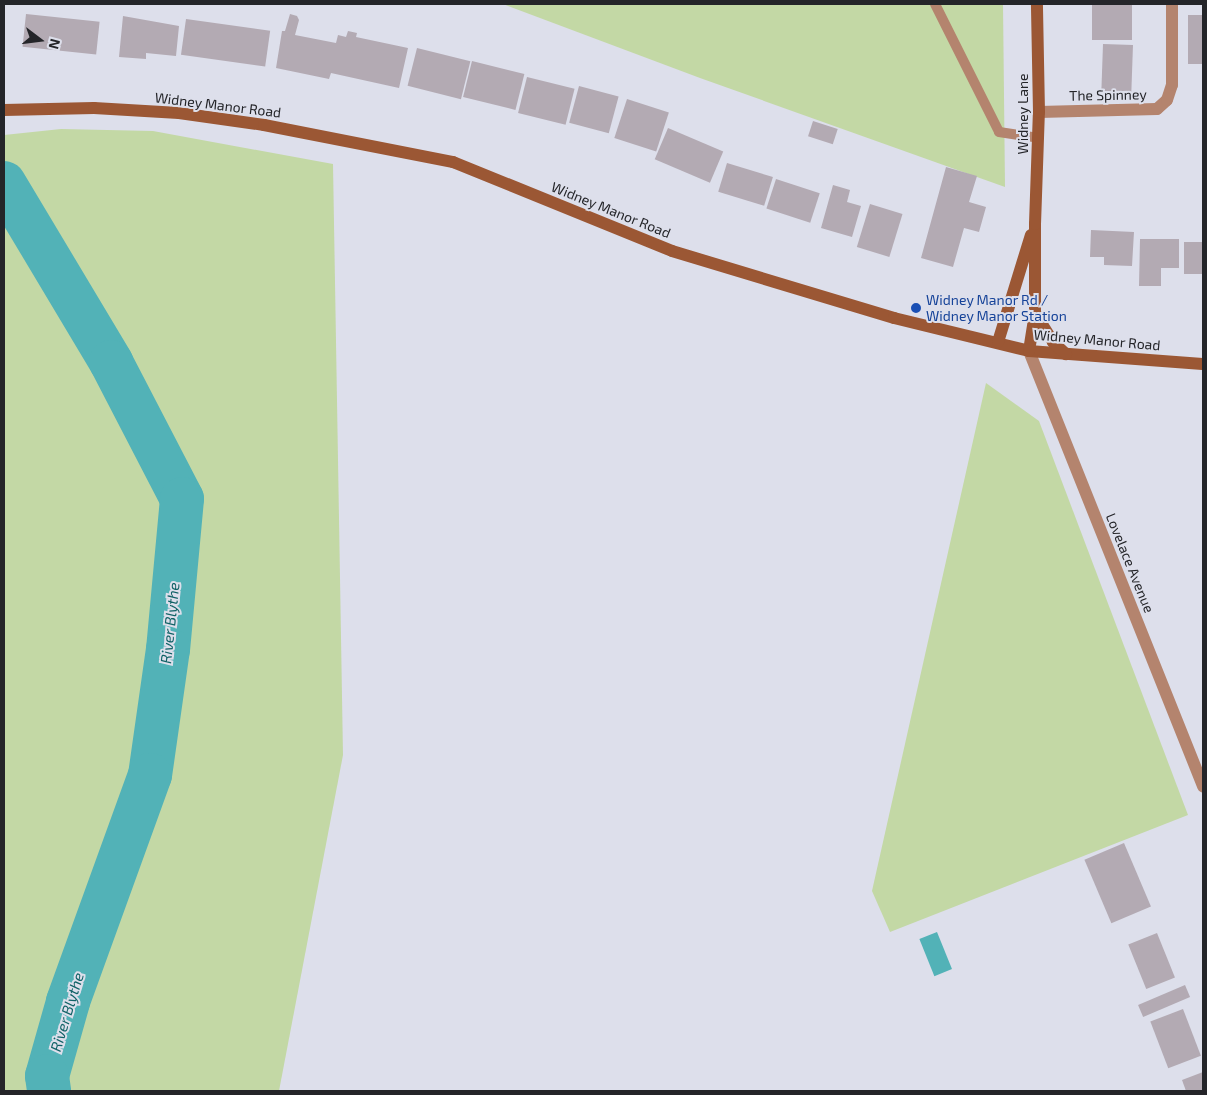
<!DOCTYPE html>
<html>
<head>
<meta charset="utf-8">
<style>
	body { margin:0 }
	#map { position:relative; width:1207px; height:1095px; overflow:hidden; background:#dddfeb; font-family:"Exo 2",sans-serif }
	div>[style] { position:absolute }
	.green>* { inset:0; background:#c3d8a5 }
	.water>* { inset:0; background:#52b2b7; transform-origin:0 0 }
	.river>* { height:44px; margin:-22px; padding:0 22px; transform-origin:22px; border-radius:22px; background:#52b2b7 }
	.building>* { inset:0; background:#b3aab3; transform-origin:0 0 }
	.lane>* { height:10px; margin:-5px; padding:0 5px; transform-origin:5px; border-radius:5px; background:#b4846e }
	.street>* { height:12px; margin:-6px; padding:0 6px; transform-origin:6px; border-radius:6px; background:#b4846e }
	.secondary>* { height:12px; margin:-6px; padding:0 6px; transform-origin:6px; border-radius:6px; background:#9b5734 }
	.dots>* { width:14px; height:14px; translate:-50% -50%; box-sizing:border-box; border:2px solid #dddfeb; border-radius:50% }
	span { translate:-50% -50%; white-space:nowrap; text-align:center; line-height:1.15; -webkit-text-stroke:4px #dddfeb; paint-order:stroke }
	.street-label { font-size:14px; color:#242529 }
	.transit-label { font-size:14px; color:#164399 }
	.left { translate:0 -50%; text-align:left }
	.water-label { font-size:15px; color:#106266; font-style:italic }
	.frame { position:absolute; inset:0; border:5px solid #242529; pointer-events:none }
	.north { position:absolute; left:15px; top:15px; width:50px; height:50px; -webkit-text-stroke:4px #dddfeb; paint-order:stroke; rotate:105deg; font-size:14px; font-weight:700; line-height:20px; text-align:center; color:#242529 }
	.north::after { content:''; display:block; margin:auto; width:18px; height:22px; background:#242529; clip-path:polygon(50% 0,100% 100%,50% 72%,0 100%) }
</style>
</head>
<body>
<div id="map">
	<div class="green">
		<div style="clip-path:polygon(503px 4px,1003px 4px,1005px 187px,700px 78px)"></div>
		<div style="clip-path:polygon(61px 129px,153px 131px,333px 164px,343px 755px,279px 1091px,4px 1091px,4px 135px)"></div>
		<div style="clip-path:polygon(986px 383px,1039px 421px,1188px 815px,890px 932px,872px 891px)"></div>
	</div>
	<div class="water">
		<div style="left:937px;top:932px;width:40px;height:19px;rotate:68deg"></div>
	</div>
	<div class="river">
		<div style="left:4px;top:183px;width:209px;rotate:59.1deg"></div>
		<div style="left:111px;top:362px;width:154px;rotate:62.6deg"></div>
		<div style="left:182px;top:499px;width:151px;rotate:95.3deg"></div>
		<div style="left:168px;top:649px;width:127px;rotate:98.1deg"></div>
		<div style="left:150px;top:775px;width:241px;rotate:109.9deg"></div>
		<div style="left:68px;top:1002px;width:77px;rotate:105.8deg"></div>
		<div style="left:47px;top:1076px;width:15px;rotate:82deg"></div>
	</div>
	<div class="building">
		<div style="left:1092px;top:4px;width:40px;height:36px"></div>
		<div style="left:26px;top:14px;width:74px;height:33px;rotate:6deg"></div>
		<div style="clip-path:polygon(290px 14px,297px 16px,299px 20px,295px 35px,336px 43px,338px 35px,346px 37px,348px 31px,357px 33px,356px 37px,408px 48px,399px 88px,331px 73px,329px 79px,276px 68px,282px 31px,285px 31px)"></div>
		<div style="left:1188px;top:15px;width:15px;height:49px"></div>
		<div style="clip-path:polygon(123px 16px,179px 26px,176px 56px,146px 53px,146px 59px,119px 57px)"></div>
		<div style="left:186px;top:19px;width:85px;height:36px;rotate:8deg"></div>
		<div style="left:1103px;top:44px;width:30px;height:47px;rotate:2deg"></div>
		<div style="left:417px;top:48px;width:55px;height:39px;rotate:14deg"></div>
		<div style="left:472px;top:61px;width:54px;height:37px;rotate:14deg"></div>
		<div style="left:527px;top:77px;width:49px;height:37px;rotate:14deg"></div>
		<div style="left:579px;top:86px;width:41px;height:38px;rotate:15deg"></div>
		<div style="left:627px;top:99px;width:44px;height:41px;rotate:18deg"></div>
		<div style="left:813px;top:121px;width:26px;height:16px;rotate:18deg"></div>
		<div style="left:668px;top:128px;width:60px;height:34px;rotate:23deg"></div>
		<div style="left:727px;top:163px;width:48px;height:30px;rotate:17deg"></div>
		<div style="clip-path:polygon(946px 167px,977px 176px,969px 202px,986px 207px,979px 232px,964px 228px,953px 267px,921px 258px)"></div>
		<div style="left:776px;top:179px;width:46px;height:31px;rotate:18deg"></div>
		<div style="clip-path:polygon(833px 185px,850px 190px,847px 202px,861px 206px,852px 237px,821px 228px)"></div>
		<div style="left:870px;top:204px;width:34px;height:45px;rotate:17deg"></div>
		<div style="clip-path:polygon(1091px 230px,1134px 232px,1132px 266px,1104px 265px,1104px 257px,1090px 257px)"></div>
		<div style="clip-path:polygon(1140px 239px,1179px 239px,1179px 268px,1161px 268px,1161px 286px,1139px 286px)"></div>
		<div style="left:1203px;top:242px;width:32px;height:19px;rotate:90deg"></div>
		<div style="left:1124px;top:843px;width:69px;height:43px;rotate:67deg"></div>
		<div style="left:1157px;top:933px;width:48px;height:31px;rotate:68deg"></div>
		<div style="left:1185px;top:985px;width:13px;height:51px;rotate:67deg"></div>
		<div style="left:1183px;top:1009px;width:50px;height:35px;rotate:69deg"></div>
		<div style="clip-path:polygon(1203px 1072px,1203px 1091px,1186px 1091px,1182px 1080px)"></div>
	</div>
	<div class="lane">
		<div style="left:935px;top:4px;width:143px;rotate:63.4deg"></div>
		<div style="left:999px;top:132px;width:40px;rotate:8.5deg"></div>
	</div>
	<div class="street">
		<div style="left:1039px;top:112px;width:118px;rotate:-1.5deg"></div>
		<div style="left:1157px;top:109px;width:13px;rotate:-42deg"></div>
		<div style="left:1167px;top:100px;width:16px;rotate:-72deg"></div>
		<div style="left:1172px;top:85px;width:81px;rotate:-90deg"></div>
		<div style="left:1029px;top:351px;width:469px;rotate:68.2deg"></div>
	</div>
	<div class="secondary">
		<div style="left:4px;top:110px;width:90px;rotate:-1.3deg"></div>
		<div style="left:94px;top:108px;width:85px;rotate:3.4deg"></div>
		<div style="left:179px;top:113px;width:86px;rotate:8deg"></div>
		<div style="left:264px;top:125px;width:193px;rotate:11.1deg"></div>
		<div style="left:453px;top:162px;width:236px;rotate:22.1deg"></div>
		<div style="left:672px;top:251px;width:232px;rotate:16.8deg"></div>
		<div style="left:894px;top:318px;width:139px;rotate:13.7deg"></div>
		<div style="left:1029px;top:351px;width:174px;rotate:4.3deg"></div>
		<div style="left:1035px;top:313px;width:34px;rotate:58deg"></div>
		<div style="left:1053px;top:342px;width:18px;rotate:43deg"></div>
		<div style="left:998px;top:342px;width:112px;rotate:-72.9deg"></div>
		<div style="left:1029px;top:351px;width:38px;rotate:-81deg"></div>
		<div style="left:1035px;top:313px;width:89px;rotate:-90deg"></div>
		<div style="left:1035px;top:224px;width:112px;rotate:-88deg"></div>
		<div style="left:1039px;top:112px;width:108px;rotate:-91.1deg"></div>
	</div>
	<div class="dots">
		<div style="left:916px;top:308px;background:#1a4fb4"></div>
	</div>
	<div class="street-label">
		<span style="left:1108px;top:95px;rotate:-1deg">The Spinney</span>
		<span style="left:218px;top:105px;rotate:7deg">Widney Manor Road</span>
		<span style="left:1023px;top:114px;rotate:-90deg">Widney Lane</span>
		<span style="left:611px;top:210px;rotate:22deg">Widney Manor Road</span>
		<span style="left:1097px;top:340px;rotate:5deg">Widney Manor Road</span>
		<span style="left:1130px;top:563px;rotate:68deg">Lovelace Avenue</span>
	</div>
	<div class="transit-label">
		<span class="left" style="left:926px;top:308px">Widney Manor Rd /<br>Widney Manor Station</span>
	</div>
	<div class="water-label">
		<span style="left:170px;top:623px;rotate:-84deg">River Blythe</span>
		<span style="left:67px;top:1012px;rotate:-73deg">River Blythe</span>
	</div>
	<div class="frame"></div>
	<div class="north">N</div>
</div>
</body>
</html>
